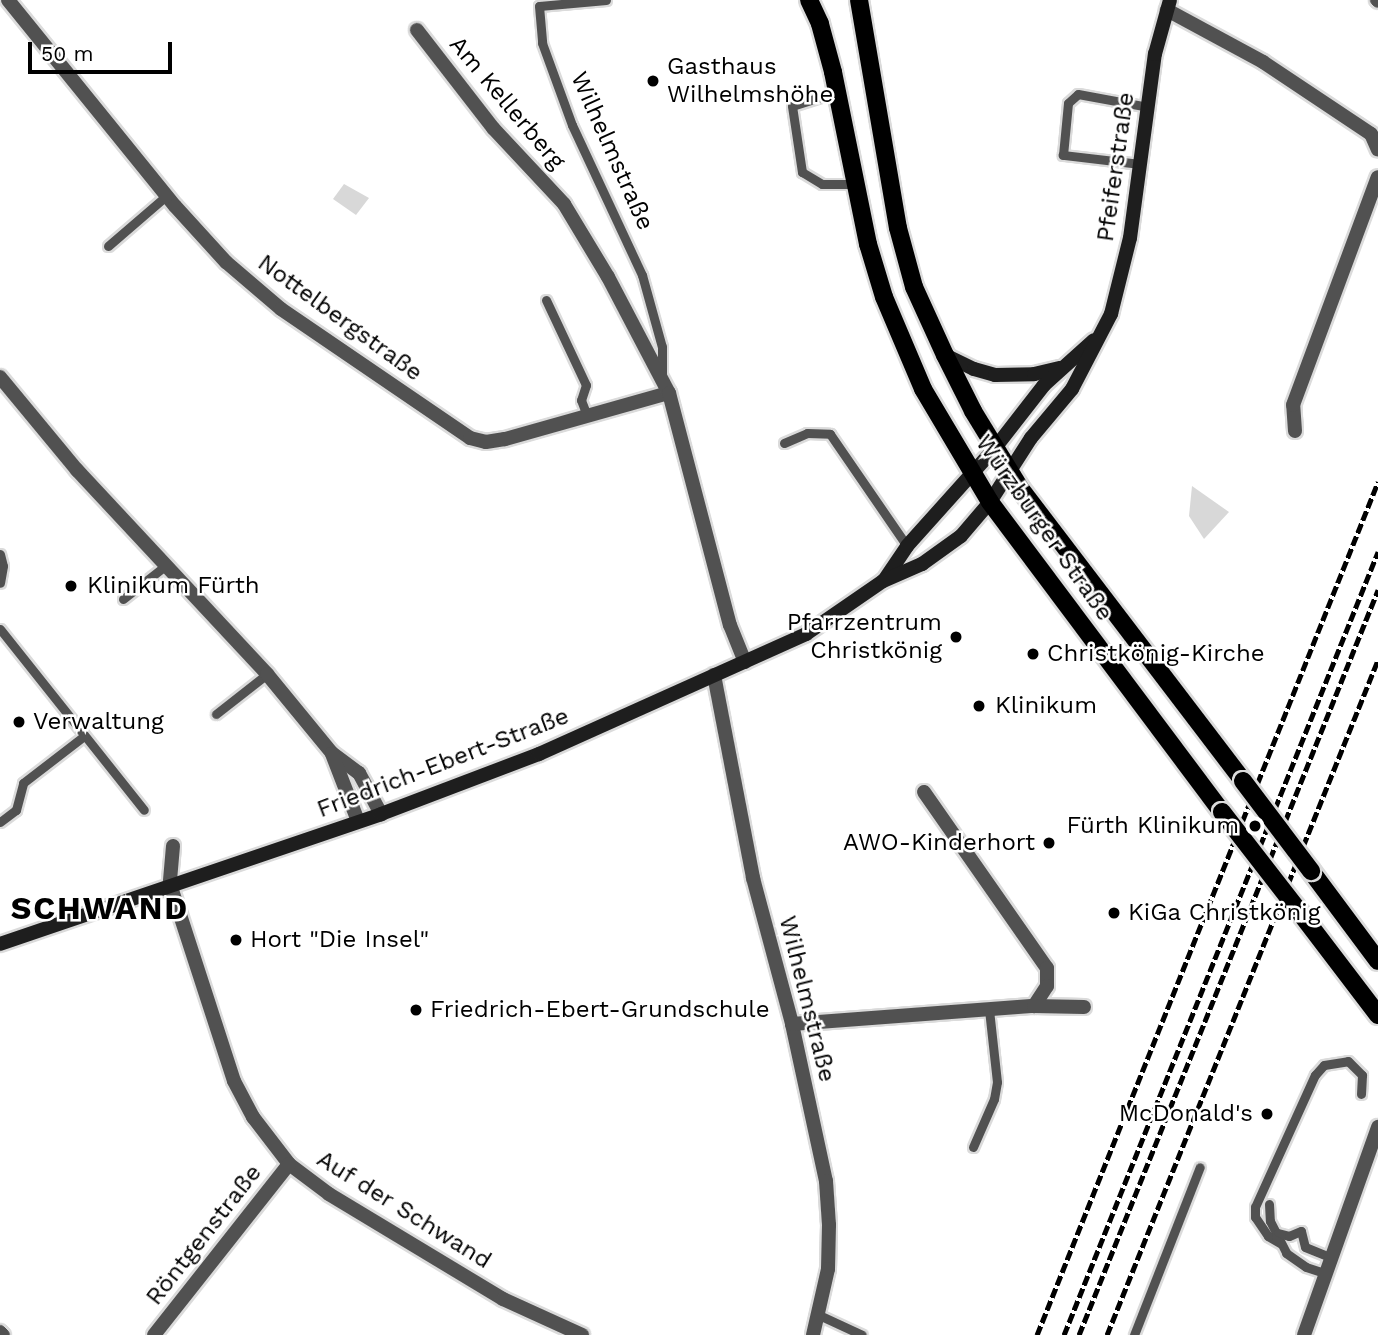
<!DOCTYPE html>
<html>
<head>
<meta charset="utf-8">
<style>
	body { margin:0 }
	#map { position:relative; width:1378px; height:1335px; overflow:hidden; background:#fff; font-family:"Work Sans",sans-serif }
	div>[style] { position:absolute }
	.green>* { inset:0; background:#d8d8d8 }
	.roads { filter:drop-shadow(2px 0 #dbdbdb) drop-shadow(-2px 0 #dbdbdb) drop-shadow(0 2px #dbdbdb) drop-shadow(0 -2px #dbdbdb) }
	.lane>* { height:9px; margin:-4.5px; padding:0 4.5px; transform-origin:4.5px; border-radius:4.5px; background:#515151 }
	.street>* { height:14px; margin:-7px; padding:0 7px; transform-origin:7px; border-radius:7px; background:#515151 }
	.secondary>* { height:14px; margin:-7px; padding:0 7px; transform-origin:7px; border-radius:7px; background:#1e1e1e }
	.primary>* { height:18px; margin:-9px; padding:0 9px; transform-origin:9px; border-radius:9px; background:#000 }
	.rail>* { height:5px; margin-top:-2.5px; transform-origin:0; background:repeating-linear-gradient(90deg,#000 0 10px,transparent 0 13.5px) }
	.bridges { filter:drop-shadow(2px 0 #dbdbdb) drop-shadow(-2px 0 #dbdbdb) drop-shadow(0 2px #dbdbdb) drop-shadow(0 -2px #dbdbdb) }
	.primary-bridge>* { height:18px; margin:-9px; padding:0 9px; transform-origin:9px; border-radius:9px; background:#000 }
	.dots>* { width:19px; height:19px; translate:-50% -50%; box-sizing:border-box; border:4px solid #fff; border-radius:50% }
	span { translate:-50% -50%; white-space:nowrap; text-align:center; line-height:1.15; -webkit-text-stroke:5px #fff; paint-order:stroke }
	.poi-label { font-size:24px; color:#000 }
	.left { translate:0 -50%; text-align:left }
	.right { translate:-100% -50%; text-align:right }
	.street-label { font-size:24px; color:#000 }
	.district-label { font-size:32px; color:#000; font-weight:700; letter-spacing:2px }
	.scale { position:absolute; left:28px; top:42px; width:144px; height:32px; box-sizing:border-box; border:4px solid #000; border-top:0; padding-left:9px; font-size:21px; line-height:24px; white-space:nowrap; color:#000; -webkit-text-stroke:5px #fff; paint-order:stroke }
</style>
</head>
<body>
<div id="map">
	<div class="green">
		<div style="clip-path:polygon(344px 184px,369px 198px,356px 215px,333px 199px)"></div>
		<div style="clip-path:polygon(1192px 486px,1229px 512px,1204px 539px,1189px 516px)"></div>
	</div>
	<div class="roads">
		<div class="lane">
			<div style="left:606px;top:0;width:67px;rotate:174.9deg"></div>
			<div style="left:539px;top:6px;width:37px;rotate:85deg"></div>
			<div style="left:542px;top:43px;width:87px;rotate:69.9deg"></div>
			<div style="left:572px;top:125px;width:166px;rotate:65deg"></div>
			<div style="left:642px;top:275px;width:75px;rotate:74.5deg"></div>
			<div style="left:662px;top:347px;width:27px;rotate:90deg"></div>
			<div style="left:836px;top:92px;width:46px;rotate:162.3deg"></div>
			<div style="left:792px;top:106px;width:67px;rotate:81.4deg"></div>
			<div style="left:802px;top:172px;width:23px;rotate:31deg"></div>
			<div style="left:822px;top:184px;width:32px"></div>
			<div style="left:1140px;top:164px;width:78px;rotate:-173.3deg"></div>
			<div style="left:1063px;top:155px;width:52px;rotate:-84.5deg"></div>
			<div style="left:1068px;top:103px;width:13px;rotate:-42deg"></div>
			<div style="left:1078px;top:94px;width:71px;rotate:10.5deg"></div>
			<div style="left:108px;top:246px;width:78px;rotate:-40.8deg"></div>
			<div style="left:546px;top:300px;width:94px;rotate:64.8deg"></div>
			<div style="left:586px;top:385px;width:16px;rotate:108deg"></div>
			<div style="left:581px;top:400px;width:17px;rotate:69deg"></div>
			<div style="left:784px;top:443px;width:25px;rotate:-23deg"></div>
			<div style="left:807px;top:433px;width:23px;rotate:2deg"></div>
			<div style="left:830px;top:434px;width:136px;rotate:55.5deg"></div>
			<div style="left:0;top:554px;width:12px;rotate:76deg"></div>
			<div style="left:3px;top:566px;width:17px;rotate:100deg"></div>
			<div style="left:123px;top:599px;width:53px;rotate:-38.2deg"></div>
			<div style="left:0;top:629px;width:231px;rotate:51.5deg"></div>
			<div style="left:216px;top:714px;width:65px;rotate:-38.1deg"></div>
			<div style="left:0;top:822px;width:20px;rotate:-37deg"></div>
			<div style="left:16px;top:810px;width:28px;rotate:-75deg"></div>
			<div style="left:23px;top:783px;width:77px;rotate:-37.6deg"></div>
			<div style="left:973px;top:1147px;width:52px;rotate:-66.4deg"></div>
			<div style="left:994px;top:1099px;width:17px;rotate:-80deg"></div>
			<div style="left:997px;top:1082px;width:73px;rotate:-96.3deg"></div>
			<div style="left:1269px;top:1204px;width:17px;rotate:87deg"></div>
			<div style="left:1270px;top:1221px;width:36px;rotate:63deg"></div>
			<div style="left:1286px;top:1253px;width:24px;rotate:35deg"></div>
			<div style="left:1306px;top:1267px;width:20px;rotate:18deg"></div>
			<div style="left:1278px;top:1233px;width:11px;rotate:15deg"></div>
			<div style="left:1289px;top:1236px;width:13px;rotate:-23deg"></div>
			<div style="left:1301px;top:1231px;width:16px;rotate:76deg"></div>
			<div style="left:1305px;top:1247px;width:29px;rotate:22deg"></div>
			<div style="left:1280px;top:1243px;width:14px;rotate:-150deg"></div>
			<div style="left:1268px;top:1236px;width:23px;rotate:-124deg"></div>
			<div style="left:1255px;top:1217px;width:10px;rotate:-90deg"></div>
			<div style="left:1255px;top:1207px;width:145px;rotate:-65.6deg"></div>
			<div style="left:1315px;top:1075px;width:13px;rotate:-48deg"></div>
			<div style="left:1324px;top:1065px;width:24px;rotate:-9deg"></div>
			<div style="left:1348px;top:1061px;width:20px;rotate:45deg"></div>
			<div style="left:1362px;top:1075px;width:19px;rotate:93deg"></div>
			<div style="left:819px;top:1315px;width:47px;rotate:24.9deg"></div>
			<div style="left:1134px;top:1335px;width:180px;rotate:-68.6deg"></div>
		</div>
		<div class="street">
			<div style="left:8px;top:0;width:265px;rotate:51deg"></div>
			<div style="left:175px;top:206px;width:76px;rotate:47.7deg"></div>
			<div style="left:226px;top:262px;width:72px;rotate:40.5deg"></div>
			<div style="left:281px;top:309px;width:229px;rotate:34.3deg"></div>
			<div style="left:470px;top:438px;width:16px;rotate:14deg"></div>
			<div style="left:486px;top:442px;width:19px;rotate:-9deg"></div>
			<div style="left:505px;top:439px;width:170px;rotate:-15.7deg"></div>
			<div style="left:1377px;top:0;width:1px;rotate:45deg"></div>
			<div style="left:1167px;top:10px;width:109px;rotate:28.4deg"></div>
			<div style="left:1263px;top:62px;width:130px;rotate:33.7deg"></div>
			<div style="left:1371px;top:134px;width:17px;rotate:66deg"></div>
			<div style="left:417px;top:30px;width:124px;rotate:52.2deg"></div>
			<div style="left:493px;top:128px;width:104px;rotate:46.9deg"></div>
			<div style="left:564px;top:204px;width:85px;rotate:58.9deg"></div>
			<div style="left:608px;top:277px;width:131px;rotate:62.3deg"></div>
			<div style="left:669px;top:393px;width:240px;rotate:75.3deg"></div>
			<div style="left:730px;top:625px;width:40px;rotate:68deg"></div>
			<div style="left:0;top:377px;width:121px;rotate:50.4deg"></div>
			<div style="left:77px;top:470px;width:279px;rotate:47deg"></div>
			<div style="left:267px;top:674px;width:102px;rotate:50.6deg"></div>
			<div style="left:332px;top:753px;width:34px;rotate:37deg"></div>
			<div style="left:359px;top:773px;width:47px;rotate:61.8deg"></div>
			<div style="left:1295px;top:431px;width:26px;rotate:-94deg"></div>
			<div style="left:1293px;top:405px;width:243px;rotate:-69.6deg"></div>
			<div style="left:714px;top:675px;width:207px;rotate:79.1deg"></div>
			<div style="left:753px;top:878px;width:151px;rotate:75deg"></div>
			<div style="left:792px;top:1024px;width:161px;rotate:77.8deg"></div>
			<div style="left:826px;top:1181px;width:44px;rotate:86.1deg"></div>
			<div style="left:829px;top:1225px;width:44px;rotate:91.3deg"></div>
			<div style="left:828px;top:1269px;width:68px;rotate:102.8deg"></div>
			<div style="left:332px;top:754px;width:72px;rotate:68.8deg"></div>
			<div style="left:924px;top:792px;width:215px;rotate:55.1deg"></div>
			<div style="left:1047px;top:968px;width:18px;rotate:90deg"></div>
			<div style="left:1047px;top:986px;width:24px;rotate:123deg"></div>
			<div style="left:173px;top:846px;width:38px;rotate:95deg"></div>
			<div style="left:170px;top:884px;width:207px;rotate:72deg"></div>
			<div style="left:234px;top:1081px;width:41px;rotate:62.2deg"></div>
			<div style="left:253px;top:1117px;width:59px;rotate:52.5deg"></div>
			<div style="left:289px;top:1164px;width:50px;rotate:36.9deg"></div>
			<div style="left:329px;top:1194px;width:203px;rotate:31.1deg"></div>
			<div style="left:503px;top:1299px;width:87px;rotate:24.5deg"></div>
			<div style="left:792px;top:1024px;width:243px;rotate:-4.3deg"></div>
			<div style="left:1034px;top:1006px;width:50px;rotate:1.1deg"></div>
			<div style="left:0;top:1332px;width:4px;rotate:45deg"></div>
			<div style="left:154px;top:1335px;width:218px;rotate:-51.7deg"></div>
			<div style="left:1304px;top:1335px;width:221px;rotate:-70.4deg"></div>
		</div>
		<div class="secondary">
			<div style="left:945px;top:355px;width:32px;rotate:26deg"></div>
			<div style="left:974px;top:369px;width:22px;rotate:16deg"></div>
			<div style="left:995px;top:375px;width:39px;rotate:-1deg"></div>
			<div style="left:1034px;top:374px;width:27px;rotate:-13deg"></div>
			<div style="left:885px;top:579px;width:40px;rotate:-56deg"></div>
			<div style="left:907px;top:546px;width:132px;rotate:-48.1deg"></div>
			<div style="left:995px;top:448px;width:80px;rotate:-52.1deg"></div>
			<div style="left:1044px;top:385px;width:67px;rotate:-42deg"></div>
			<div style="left:0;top:944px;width:403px;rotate:-18.8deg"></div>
			<div style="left:381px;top:814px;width:169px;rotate:-20.8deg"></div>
			<div style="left:539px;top:754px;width:293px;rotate:-24.2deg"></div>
			<div style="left:806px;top:634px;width:93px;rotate:-34.5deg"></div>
			<div style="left:883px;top:581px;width:43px;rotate:-23.6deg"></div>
			<div style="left:922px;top:564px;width:48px;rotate:-35.7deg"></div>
			<div style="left:961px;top:536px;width:45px;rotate:-49.5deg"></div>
			<div style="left:990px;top:502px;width:76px;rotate:-57.4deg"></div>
			<div style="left:1031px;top:438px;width:64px;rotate:-50.1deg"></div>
			<div style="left:1072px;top:389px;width:85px;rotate:-62.5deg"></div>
			<div style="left:1111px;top:314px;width:78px;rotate:-76deg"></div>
			<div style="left:1130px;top:238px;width:186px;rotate:-82.3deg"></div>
			<div style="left:1155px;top:54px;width:56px;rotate:-74.5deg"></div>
		</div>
		<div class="primary">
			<div style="left:809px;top:0;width:26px;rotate:65deg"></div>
			<div style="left:820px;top:24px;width:50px;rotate:74.8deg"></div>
			<div style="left:833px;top:72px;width:176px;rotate:78.5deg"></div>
			<div style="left:868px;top:244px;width:55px;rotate:73.2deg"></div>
			<div style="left:884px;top:297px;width:100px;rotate:67deg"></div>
			<div style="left:923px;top:389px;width:131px;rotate:59.3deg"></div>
			<div style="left:990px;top:502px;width:387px;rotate:53.2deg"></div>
			<div style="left:859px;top:0;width:231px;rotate:80.3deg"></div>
			<div style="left:898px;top:228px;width:61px;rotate:74.8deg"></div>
			<div style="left:914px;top:287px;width:75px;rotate:65.5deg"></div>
			<div style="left:945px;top:355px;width:63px;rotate:63.4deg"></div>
			<div style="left:973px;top:411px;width:90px;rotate:58.6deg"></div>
			<div style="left:1020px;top:488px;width:368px;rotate:52.7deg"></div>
			<div style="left:1311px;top:871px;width:112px;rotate:53.3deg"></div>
			<div style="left:1295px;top:906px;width:137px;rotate:52.7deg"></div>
		</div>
	</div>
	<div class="rail">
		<div style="left:1037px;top:1335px;width:919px;rotate:-68.21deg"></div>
		<div style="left:1064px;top:1335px;width:844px;rotate:-68.15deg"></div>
		<div style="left:1079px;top:1335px;width:803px;rotate:-68.13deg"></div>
		<div style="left:1107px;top:1335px;width:727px;rotate:-68.13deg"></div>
	</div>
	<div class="bridges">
		<div class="primary-bridge">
			<div style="left:1243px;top:781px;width:113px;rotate:52.9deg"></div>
			<div style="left:1222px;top:812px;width:119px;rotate:52.2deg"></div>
		</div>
	</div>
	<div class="dots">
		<div style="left:653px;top:81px;background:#000"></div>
		<div style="left:71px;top:586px;background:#000"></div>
		<div style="left:956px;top:637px;background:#000"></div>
		<div style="left:1033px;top:654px;background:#000"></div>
		<div style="left:979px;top:706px;background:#000"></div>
		<div style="left:19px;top:722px;background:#000"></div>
		<div style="left:1255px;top:826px;background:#000"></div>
		<div style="left:1049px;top:843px;background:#000"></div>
		<div style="left:1114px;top:913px;background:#000"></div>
		<div style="left:236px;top:940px;background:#000"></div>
		<div style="left:416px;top:1010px;background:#000"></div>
		<div style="left:1267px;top:1114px;background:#000"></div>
	</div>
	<div class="poi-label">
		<span class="left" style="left:667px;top:81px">Gasthaus<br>Wilhelmshöhe</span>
		<span class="left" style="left:87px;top:586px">Klinikum Fürth</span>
		<span class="right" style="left:942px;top:637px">Pfarrzentrum<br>Christkönig</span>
		<span class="left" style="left:1047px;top:654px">Christkönig-Kirche</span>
		<span class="left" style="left:995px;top:706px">Klinikum</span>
		<span class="left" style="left:33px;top:722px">Verwaltung</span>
		<span class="right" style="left:1239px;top:826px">Fürth Klinikum</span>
		<span class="right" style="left:1035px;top:843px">AWO-Kinderhort</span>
		<span class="left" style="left:1128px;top:913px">KiGa Christkönig</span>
		<span class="left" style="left:250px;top:940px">Hort "Die Insel"</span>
		<span class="left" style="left:430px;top:1010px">Friedrich-Ebert-Grundschule</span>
		<span class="right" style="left:1253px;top:1114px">McDonald's</span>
	</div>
	<div class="street-label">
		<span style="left:507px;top:103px;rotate:50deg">Am Kellerberg</span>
		<span style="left:612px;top:151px;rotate:66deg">Wilhelmstraße</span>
		<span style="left:1116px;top:167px;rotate:-82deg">Pfeiferstraße</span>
		<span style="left:340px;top:318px;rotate:36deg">Nottelbergstraße</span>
		<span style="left:1044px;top:528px;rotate:55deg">Würzburger Straße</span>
		<span style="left:443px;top:763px;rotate:-21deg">Friedrich-Ebert-Straße</span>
		<span style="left:807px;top:999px;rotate:76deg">Wilhelmstraße</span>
		<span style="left:404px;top:1210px;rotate:32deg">Auf der Schwand</span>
		<span style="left:204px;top:1235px;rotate:-52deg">Röntgenstraße</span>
	</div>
	<div class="district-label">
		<span style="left:100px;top:908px">SCHWAND</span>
	</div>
	<div class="scale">50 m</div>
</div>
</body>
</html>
